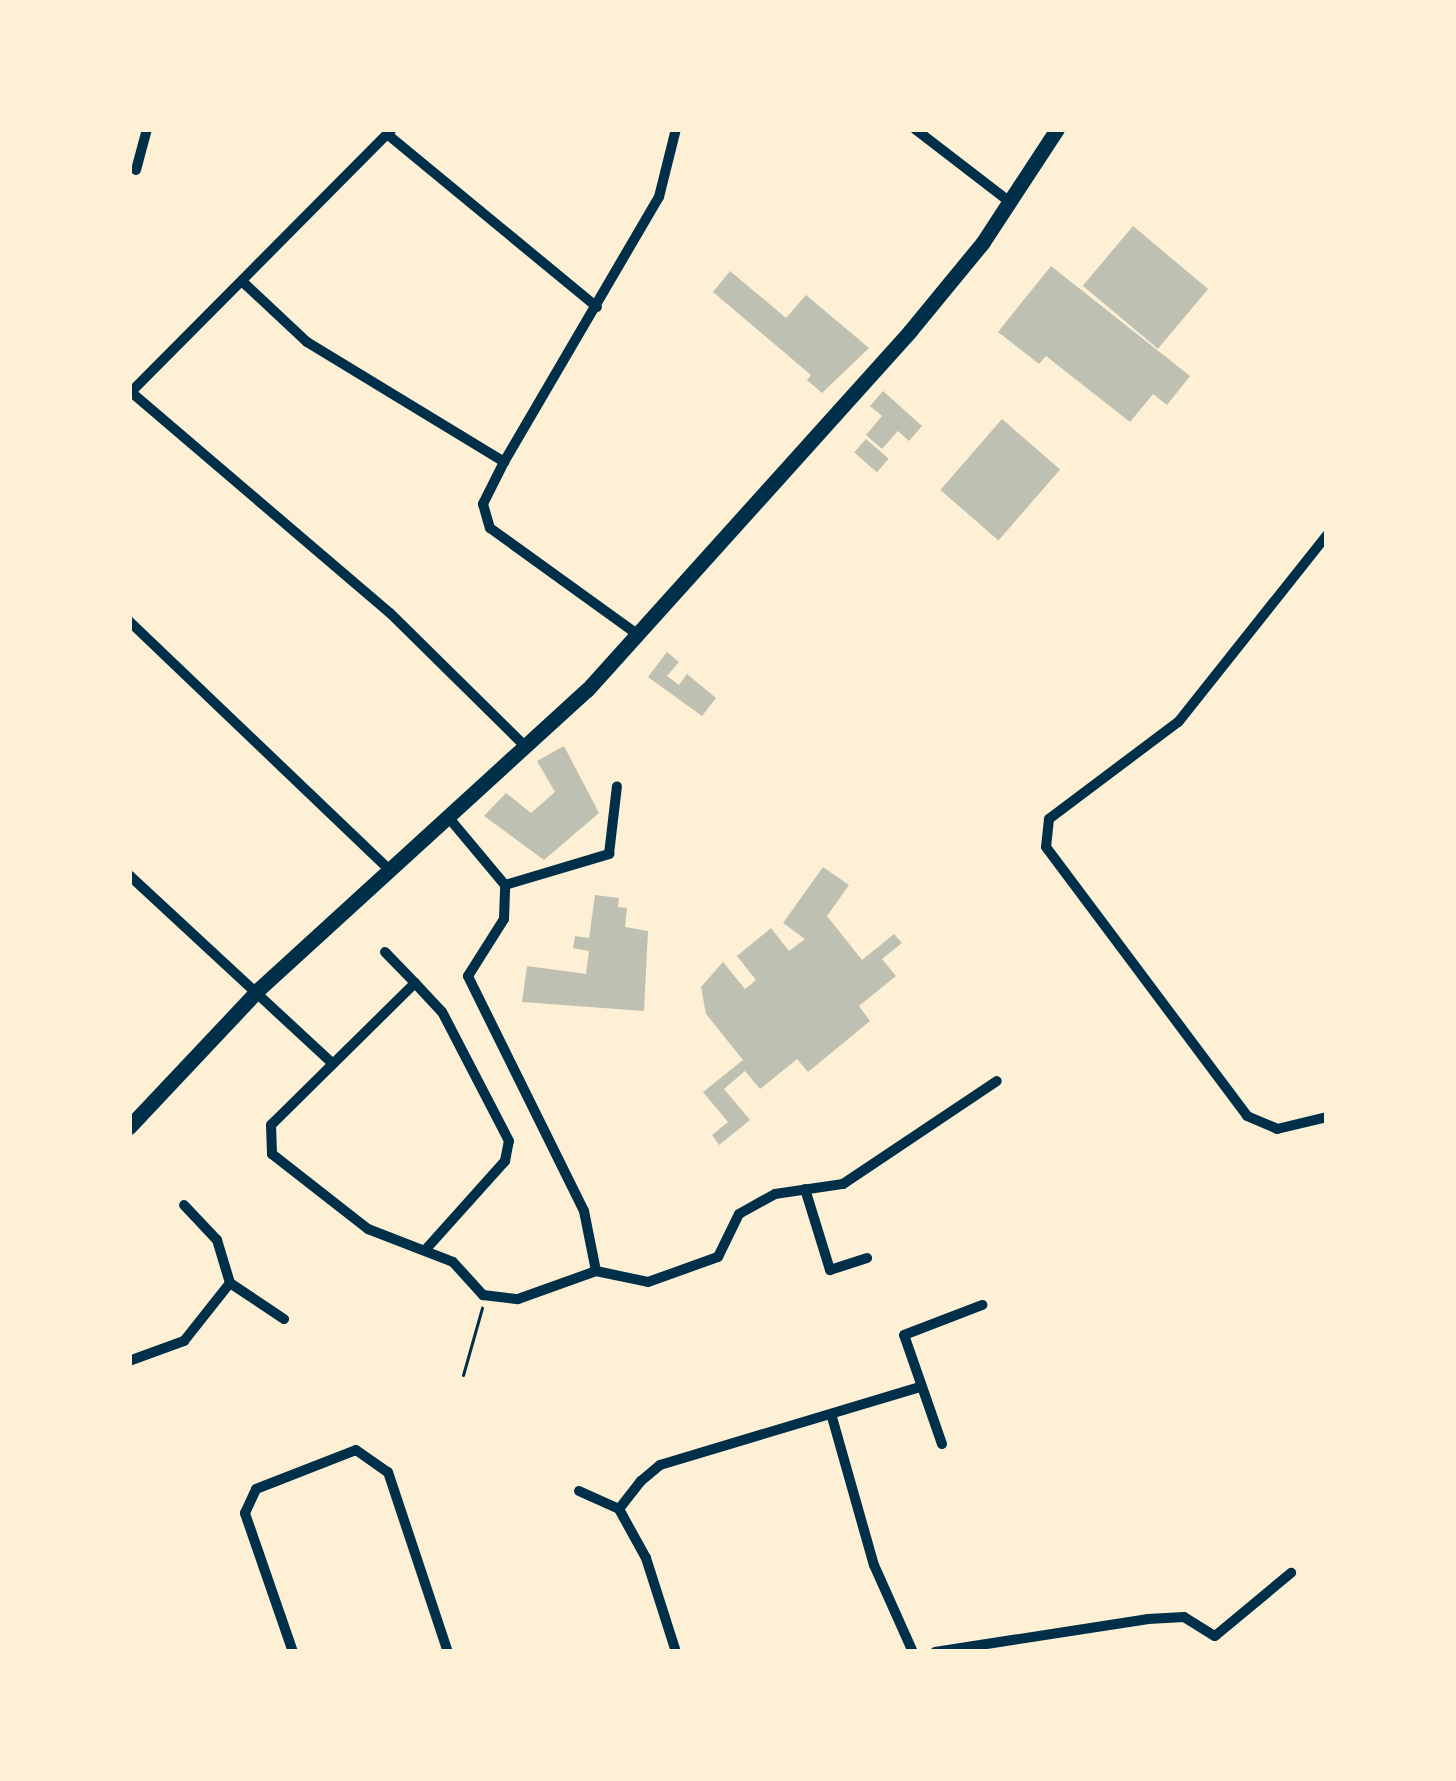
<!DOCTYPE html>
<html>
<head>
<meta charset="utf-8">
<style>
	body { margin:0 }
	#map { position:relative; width:1456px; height:1781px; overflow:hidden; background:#fdf0d5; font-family:"Alegreya Sans",sans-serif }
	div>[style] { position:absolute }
	.building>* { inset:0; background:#bec0b2; transform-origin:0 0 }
	.path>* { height:3px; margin:-1.5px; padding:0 1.5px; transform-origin:1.5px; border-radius:1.5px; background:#003049 }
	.minor>* { height:10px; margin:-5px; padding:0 5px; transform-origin:5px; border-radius:5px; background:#003049 }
	.secondary>* { height:15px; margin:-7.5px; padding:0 7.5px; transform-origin:7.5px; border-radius:7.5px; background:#003049 }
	span { translate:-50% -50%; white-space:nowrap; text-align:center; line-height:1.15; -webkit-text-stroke:10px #fdf0d5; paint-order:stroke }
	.frame { position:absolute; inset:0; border:132px solid #fdf0d5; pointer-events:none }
</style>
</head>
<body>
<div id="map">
	<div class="building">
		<div style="left:1133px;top:226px;width:98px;height:78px;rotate:40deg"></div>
		<div style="clip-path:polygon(1051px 266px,1190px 376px,1167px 405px,1153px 394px,1130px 422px,1046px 356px,1039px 364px,998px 332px)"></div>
		<div style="clip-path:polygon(730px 271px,786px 318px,806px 295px,869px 348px,822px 393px,807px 380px,811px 375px,713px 292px)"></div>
		<div style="clip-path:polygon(883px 391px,922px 426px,909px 441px,898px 431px,882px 449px,866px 435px,882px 416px,870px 406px)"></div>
		<div style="left:1002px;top:419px;width:77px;height:94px;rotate:41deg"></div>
		<div style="left:866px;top:439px;width:30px;height:18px;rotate:41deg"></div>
		<div style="clip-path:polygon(667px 652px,679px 662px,667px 676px,679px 685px,687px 674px,716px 698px,702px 716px,648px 677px)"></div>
		<div style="clip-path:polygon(564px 746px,599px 813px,544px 860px,484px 816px,506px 793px,531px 813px,555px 792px,537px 761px)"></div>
		<div style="clip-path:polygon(823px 867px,849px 885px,827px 916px,862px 960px,894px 934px,902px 943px,882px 959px,896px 976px,859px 1006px,870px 1021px,808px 1072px,797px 1059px,760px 1089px,745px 1071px,724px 1089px,750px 1120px,719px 1145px,712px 1135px,728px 1122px,703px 1092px,743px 1060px,706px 1014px,701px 987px,723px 962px,745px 989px,756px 980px,737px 956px,771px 928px,789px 951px,805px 939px,783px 923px)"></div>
		<div style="clip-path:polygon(595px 895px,619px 898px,618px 907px,627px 908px,625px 927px,648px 931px,644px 1011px,522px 1002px,527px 966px,586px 974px,589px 951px,573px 948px,575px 936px,589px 938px)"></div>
	</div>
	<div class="path">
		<div style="left:463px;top:1375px;width:70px;rotate:-74.2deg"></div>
	</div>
	<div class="minor">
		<div style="left:915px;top:129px;width:121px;rotate:37.6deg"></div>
		<div style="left:387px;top:134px;width:272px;rotate:39.5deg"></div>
		<div style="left:136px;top:170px;width:42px;rotate:-75deg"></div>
		<div style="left:245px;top:284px;width:85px;rotate:43.1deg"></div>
		<div style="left:307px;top:342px;width:231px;rotate:31.3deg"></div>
		<div style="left:504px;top:462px;width:47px;rotate:116.6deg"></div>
		<div style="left:483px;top:504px;width:25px;rotate:74deg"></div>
		<div style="left:490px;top:528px;width:181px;rotate:35.8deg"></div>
		<div style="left:131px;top:392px;width:340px;rotate:40.5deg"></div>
		<div style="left:390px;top:613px;width:192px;rotate:44.6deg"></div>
		<div style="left:129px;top:394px;width:373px;rotate:-45.2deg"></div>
		<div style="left:504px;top:462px;width:307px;rotate:-59.7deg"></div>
		<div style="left:659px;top:197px;width:70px;rotate:-76deg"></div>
		<div style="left:1327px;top:535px;width:239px;rotate:128.5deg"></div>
		<div style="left:1178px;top:722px;width:161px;rotate:143.1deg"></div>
		<div style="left:1049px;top:819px;width:28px;rotate:96deg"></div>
		<div style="left:1046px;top:847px;width:336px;rotate:53.2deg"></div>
		<div style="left:1247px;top:1116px;width:33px;rotate:23deg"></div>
		<div style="left:1277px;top:1129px;width:51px;rotate:-13.5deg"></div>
		<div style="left:129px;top:621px;width:361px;rotate:43.7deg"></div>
		<div style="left:129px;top:875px;width:278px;rotate:42.8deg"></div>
		<div style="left:505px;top:885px;width:109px;rotate:-16.6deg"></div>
		<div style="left:609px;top:854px;width:68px;rotate:-83.3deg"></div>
		<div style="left:385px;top:952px;width:43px;rotate:45.9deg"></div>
		<div style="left:805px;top:1189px;width:85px;rotate:72.8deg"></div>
		<div style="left:830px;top:1270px;width:39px;rotate:-18deg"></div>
		<div style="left:427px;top:1248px;width:117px;rotate:-48.1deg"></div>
		<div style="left:505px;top:1161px;width:20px;rotate:-79deg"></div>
		<div style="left:509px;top:1141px;width:145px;rotate:-117.4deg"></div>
		<div style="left:442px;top:1012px;width:40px;rotate:-133deg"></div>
		<div style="left:415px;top:983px;width:202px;rotate:135.4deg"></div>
		<div style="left:271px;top:1125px;width:29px;rotate:88deg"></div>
		<div style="left:272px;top:1154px;width:122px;rotate:38deg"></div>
		<div style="left:368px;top:1229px;width:91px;rotate:21.2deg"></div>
		<div style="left:453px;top:1262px;width:45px;rotate:47.7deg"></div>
		<div style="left:483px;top:1295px;width:35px;rotate:7deg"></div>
		<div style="left:518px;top:1299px;width:83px;rotate:-19.7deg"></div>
		<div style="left:596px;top:1271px;width:61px;rotate:-101.3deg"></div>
		<div style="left:584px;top:1211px;width:262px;rotate:-116.3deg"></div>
		<div style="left:468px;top:976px;width:67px;rotate:-57.7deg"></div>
		<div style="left:504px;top:919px;width:34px;rotate:-88deg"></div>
		<div style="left:505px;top:885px;width:87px;rotate:-129.9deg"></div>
		<div style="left:596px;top:1271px;width:53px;rotate:11.9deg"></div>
		<div style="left:648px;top:1282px;width:74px;rotate:-19.7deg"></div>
		<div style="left:718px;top:1257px;width:48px;rotate:-64deg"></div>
		<div style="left:739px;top:1214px;width:41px;rotate:-29.1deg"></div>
		<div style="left:775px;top:1194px;width:69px;rotate:-8.4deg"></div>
		<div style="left:843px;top:1184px;width:185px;rotate:-33.8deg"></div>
		<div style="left:230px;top:1283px;width:65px;rotate:33.7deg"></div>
		<div style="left:129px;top:1361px;width:59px;rotate:-20deg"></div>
		<div style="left:184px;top:1341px;width:74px;rotate:-51.6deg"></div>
		<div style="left:230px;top:1283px;width:45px;rotate:-106.8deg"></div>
		<div style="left:217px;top:1240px;width:48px;rotate:-133.3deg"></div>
		<div style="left:832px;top:1417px;width:154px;rotate:74.2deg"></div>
		<div style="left:874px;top:1565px;width:95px;rotate:65.9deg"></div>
		<div style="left:942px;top:1444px;width:115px;rotate:-109.2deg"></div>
		<div style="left:904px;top:1335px;width:84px;rotate:-21deg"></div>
		<div style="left:579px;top:1491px;width:44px;rotate:24.2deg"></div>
		<div style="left:1215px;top:1636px;width:99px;rotate:-39.7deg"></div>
		<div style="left:293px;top:1652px;width:147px;rotate:-109.1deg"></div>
		<div style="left:245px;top:1513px;width:26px;rotate:-65deg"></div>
		<div style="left:256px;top:1489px;width:107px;rotate:-21.3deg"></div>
		<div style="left:356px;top:1450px;width:39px;rotate:35deg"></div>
		<div style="left:388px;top:1472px;width:190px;rotate:71.6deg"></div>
		<div style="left:676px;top:1652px;width:99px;rotate:-107.7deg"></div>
		<div style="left:646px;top:1558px;width:56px;rotate:-118.9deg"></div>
		<div style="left:619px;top:1509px;width:36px;rotate:-52deg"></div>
		<div style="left:641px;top:1481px;width:25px;rotate:-40deg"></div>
		<div style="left:660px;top:1465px;width:271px;rotate:-16.7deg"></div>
		<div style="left:935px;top:1652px;width:216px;rotate:-8.8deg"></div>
		<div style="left:1148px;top:1619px;width:36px;rotate:-3deg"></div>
		<div style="left:1184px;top:1617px;width:36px;rotate:32deg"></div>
	</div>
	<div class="secondary">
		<div style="left:129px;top:1127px;width:190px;rotate:-46.7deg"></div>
		<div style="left:259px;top:989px;width:444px;rotate:-42.4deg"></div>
		<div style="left:587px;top:690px;width:483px;rotate:-48deg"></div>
		<div style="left:910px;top:331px;width:115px;rotate:-50.6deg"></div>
		<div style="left:983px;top:242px;width:135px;rotate:-56.8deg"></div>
	</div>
	<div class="frame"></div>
</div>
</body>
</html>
